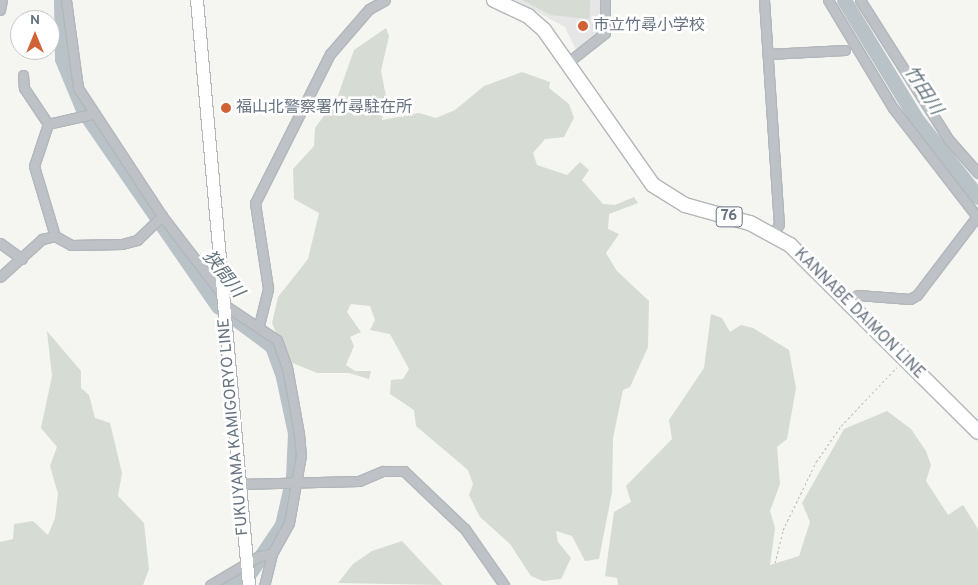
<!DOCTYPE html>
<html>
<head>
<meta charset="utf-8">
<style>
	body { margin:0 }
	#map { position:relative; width:978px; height:585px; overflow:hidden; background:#f5f5f2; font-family:Overpass,"Noto Sans JP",sans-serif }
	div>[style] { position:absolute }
	.built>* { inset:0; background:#e5e6e5 }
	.green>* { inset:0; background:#d6dbd3 }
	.river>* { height:15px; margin:-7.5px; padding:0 7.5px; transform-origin:7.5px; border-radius:7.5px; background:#b9c2c7 }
	.path>* { height:1px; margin-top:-0.5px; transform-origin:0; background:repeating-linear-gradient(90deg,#b8babd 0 2.5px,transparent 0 5px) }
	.roads { filter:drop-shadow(1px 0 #b3b7bb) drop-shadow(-1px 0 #b3b7bb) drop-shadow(0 1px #b3b7bb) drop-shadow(0 -1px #b3b7bb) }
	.street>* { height:9px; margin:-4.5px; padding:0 4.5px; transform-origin:4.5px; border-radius:4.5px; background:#bec1c5 }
	.secondary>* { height:12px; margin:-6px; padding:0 6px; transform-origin:6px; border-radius:6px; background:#fff }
	.primary>* { height:14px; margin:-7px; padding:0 7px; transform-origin:7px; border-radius:7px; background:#fff }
	.dots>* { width:14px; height:14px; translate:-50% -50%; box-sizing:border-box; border:2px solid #fff; border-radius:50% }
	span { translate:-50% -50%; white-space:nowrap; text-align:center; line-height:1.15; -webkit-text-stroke:5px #fff; paint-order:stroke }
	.shield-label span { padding:1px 4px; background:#fff; border:1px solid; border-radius:4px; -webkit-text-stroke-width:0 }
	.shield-label { font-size:15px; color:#677380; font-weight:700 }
	.poi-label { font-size:16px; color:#677380 }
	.left { translate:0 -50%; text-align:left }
	.street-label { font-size:16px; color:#677380 }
	.water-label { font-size:18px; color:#63747d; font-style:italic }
	.north { position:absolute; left:10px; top:10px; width:50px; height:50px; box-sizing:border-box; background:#fff; border:1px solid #c2c7cc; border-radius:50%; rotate:0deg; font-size:14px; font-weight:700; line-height:20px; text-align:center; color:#677380 }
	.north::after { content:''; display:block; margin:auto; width:18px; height:22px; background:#d16235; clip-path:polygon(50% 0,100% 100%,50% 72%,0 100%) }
</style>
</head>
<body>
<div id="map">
	<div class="built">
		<div style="clip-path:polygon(515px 0,603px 0,604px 24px,599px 34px,577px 52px,565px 27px)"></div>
	</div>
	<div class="green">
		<div style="clip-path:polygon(522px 0,590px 0,590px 11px,589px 19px,551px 15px)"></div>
		<div style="clip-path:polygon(386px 28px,389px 36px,381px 71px,386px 96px,382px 120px,419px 113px,436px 118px,455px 110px,484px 86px,522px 72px,550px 82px,549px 88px,569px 104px,574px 118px,564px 137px,545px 139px,533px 153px,537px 165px,567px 175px,580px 162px,589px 170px,582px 180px,603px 204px,615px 205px,634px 197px,638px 203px,609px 214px,608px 229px,619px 234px,606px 253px,617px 271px,649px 301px,648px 347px,630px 387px,623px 390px,613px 438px,612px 492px,599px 559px,585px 561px,572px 536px,556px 531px,558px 542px,571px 558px,561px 579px,543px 581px,531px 576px,510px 544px,480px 517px,469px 495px,473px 484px,468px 470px,416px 426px,414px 410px,390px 394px,391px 380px,403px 379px,409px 369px,390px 334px,370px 330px,375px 320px,370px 306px,351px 304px,347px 312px,361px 332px,350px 337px,354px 346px,346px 365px,355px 371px,371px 371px,369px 379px,349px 373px,317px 373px,288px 361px,272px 323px,278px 297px,308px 259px,319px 213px,294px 199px,293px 169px,314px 146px,315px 128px,337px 98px,354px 50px)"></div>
		<div style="clip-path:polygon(711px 314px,722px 318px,730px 332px,741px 325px,753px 328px,789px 350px,796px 388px,787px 439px,777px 447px,780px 484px,770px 511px,775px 528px,770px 565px,799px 556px,810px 522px,802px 503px,844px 429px,887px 411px,911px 429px,926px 451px,931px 465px,926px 481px,948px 515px,963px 505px,978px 529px,978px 585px,618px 585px,617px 578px,605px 576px,614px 512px,631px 502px,626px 486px,672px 439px,669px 420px,704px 368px)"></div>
		<div style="clip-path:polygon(47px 331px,81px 371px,81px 388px,89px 395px,95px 418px,110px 423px,122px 473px,118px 496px,144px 523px,149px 569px,143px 585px,0 585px,0 542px,13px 539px,14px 524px,33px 521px,48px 535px,55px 518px,58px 494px,50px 466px,57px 447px,41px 428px,52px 376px)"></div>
		<div style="clip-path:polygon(402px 541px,443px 585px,338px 583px,353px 564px,372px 551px)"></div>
	</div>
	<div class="river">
		<div style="left:61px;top:0;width:59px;rotate:89deg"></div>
		<div style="left:62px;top:59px;width:57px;rotate:67.5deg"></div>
		<div style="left:84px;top:112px;width:236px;rotate:55.4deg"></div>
		<div style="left:218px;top:306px;width:67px;rotate:36.5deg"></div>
		<div style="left:272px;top:346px;width:33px;rotate:70deg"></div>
		<div style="left:283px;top:377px;width:57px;rotate:77.9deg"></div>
		<div style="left:295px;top:433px;width:44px;rotate:92.6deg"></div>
		<div style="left:293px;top:477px;width:49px;rotate:102.9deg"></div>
		<div style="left:282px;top:525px;width:55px;rotate:124deg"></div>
		<div style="left:251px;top:571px;width:32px;rotate:154deg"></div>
		<div style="left:844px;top:0;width:140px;rotate:58.7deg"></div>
		<div style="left:917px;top:120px;width:98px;rotate:51.6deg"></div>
	</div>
	<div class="path">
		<div style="left:775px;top:563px;width:34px;rotate:-76deg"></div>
		<div style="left:783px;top:530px;width:76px;rotate:-64.1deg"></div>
		<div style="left:816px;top:462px;width:44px;rotate:-55.2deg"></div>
		<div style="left:841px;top:426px;width:81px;rotate:-46.5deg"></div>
	</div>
	<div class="roads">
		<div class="street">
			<div style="left:66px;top:0;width:89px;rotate:82.2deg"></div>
			<div style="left:78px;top:88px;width:153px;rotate:56.7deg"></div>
			<div style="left:162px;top:216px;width:97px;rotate:52.5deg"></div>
			<div style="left:764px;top:0;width:225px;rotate:86.2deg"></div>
			<div style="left:779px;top:224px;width:10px;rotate:119deg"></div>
			<div style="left:828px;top:0;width:126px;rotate:59deg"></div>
			<div style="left:893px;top:108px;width:139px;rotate:52.3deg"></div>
			<div style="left:860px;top:0;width:166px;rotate:57.6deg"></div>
			<div style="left:949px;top:140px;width:44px;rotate:48.7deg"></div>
			<div style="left:0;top:10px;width:10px;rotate:-79deg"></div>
			<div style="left:768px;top:54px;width:77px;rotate:-3deg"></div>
			<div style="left:567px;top:63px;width:48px;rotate:-38.3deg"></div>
			<div style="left:605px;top:33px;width:33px;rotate:-90deg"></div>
			<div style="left:23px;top:75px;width:13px;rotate:86deg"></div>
			<div style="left:24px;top:88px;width:43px;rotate:56.3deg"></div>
			<div style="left:92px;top:114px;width:45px;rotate:167.2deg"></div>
			<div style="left:48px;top:124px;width:44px;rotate:108.4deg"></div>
			<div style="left:34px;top:166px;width:73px;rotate:73.3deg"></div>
			<div style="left:55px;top:236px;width:18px;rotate:29deg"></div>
			<div style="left:71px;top:245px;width:51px;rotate:-1.1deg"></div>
			<div style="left:122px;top:244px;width:16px;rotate:-15deg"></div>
			<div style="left:137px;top:240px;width:35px;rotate:-44deg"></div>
			<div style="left:0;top:243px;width:27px;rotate:36deg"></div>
			<div style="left:0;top:277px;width:57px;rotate:-42.1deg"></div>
			<div style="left:42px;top:239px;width:13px;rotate:-13deg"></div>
			<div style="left:848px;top:300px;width:11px;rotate:-27deg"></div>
			<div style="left:858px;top:295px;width:52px;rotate:4.4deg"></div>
			<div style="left:910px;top:299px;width:8px;rotate:-30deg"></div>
			<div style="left:917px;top:295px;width:101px;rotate:-52.7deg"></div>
			<div style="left:223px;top:304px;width:65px;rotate:33.7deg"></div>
			<div style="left:277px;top:340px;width:29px;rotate:70deg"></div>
			<div style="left:287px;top:367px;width:68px;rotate:79.8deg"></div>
			<div style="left:299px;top:434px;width:21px;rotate:85deg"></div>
			<div style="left:301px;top:455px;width:69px;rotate:100deg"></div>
			<div style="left:289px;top:523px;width:35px;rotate:119deg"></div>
			<div style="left:272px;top:554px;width:32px;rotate:104deg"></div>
			<div style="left:259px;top:325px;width:38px;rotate:-76deg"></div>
			<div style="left:268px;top:288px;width:86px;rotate:-98.7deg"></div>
			<div style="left:255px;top:203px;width:167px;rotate:-63.3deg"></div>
			<div style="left:330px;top:54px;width:60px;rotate:-49.1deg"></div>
			<div style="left:369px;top:9px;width:18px;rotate:-29deg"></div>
			<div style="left:238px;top:484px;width:121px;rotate:-1.4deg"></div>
			<div style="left:359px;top:481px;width:26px;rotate:-23deg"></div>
			<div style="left:383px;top:471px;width:21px"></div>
			<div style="left:404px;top:471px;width:84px;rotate:43.6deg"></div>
			<div style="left:465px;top:529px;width:68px;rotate:55.1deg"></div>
			<div style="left:210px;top:585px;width:57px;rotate:-30.6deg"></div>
			<div style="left:259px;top:556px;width:13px;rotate:-9deg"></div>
		</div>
		<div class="secondary">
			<div style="left:197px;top:0;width:587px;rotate:84.92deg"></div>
		</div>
		<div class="primary">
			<div style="left:494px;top:0;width:38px;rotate:25deg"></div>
			<div style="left:528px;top:16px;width:21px;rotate:41deg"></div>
			<div style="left:544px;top:30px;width:189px;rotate:54.9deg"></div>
			<div style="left:653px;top:185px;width:38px;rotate:32deg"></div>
			<div style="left:685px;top:205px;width:67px;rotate:15.5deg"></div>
			<div style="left:750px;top:223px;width:46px;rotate:28.8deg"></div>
			<div style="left:790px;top:245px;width:265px;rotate:44.8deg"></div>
		</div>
	</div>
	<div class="dots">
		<div style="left:583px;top:26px;background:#d16235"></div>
		<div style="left:226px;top:108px;background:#d16235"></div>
	</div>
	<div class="shield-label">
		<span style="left:729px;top:217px">76</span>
	</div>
	<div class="poi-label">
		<span class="left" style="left:593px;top:26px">市立竹尋小学校</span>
		<span class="left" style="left:236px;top:108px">福山北警察署竹尋駐在所</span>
	</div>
	<div class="street-label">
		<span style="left:859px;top:314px;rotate:45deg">KANNABE DAIMON LINE</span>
		<span style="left:234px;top:427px;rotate:-95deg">FUKUYAMA KAMIGORYO LINE</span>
	</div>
	<div class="water-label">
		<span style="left:922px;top:91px;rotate:57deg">竹田川</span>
		<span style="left:222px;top:275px;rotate:52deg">狭間川</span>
	</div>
	<div class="north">N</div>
</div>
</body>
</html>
